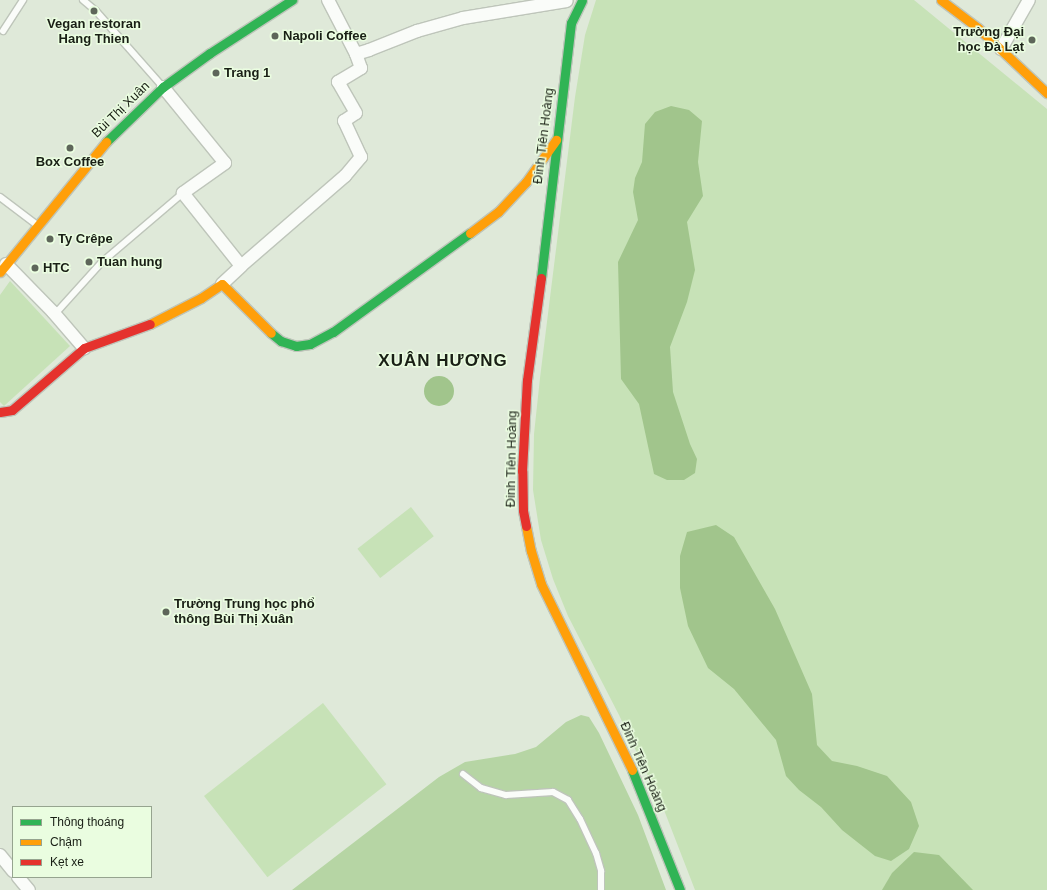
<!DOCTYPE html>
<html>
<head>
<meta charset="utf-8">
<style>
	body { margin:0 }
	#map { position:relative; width:1047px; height:890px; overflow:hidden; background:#dfe9d9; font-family:Arial,sans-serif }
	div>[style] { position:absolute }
	.green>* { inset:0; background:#c7e2b7; transform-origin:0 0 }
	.forest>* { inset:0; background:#b6d5a4 }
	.water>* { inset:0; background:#a1c58c }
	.round { border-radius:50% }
	.roads { filter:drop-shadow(1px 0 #bec5ba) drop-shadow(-1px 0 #bec5ba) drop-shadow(0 1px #bec5ba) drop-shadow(0 -1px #bec5ba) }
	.lane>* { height:6px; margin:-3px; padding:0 3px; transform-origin:3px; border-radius:3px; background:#fafcf9 }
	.street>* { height:12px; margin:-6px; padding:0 6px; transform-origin:6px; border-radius:6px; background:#fafcf9 }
	.fast>* { height:9px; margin:-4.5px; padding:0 4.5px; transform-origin:4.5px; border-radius:4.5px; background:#30b455 }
	.slow>* { height:9px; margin:-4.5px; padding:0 4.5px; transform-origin:4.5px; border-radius:4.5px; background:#ff9f0a }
	.jam>* { height:9px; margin:-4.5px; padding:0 4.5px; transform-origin:4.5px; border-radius:4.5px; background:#e5322d }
	.dots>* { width:11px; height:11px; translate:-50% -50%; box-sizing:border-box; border:2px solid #eafde0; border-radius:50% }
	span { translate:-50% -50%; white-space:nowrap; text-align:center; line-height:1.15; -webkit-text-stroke:3px #eafde0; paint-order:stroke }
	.poi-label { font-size:13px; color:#191f15; font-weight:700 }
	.right { translate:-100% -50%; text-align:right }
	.left { translate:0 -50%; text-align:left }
	.street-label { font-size:13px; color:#191f15 }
	.district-label { font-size:17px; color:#191f15; font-weight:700; letter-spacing:1px }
	.legend { position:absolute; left:12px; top:806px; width:140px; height:72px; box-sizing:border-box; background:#eafde0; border:1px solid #96a48f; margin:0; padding:5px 7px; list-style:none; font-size:12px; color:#191f15 }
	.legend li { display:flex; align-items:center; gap:8px; height:20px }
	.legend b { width:20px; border:1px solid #96a48f }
</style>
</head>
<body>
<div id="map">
	<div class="green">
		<div style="clip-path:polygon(596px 0,914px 0,1047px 109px,1047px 890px,695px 890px,664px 810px,619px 715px,568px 616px,553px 579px,541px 540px,533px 490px,534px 434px,540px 378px,575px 97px,585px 35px)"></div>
		<div style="clip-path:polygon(10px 281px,70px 346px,4px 406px,0 402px,0 295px)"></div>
		<div style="left:411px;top:507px;width:37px;height:68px;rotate:52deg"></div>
		<div style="left:323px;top:703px;width:103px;height:151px;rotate:52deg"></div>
	</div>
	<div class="forest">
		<div style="clip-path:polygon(581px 715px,589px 717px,599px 733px,638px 815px,666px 890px,292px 890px,439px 777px,465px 762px,515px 754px,536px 747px,566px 722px)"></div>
	</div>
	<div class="water">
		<div style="clip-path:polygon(671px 106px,689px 110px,702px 121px,698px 162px,703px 196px,687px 222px,695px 270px,687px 302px,670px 347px,673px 392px,690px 444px,697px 459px,695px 473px,684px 480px,667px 480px,654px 474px,639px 404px,621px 379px,618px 262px,638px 220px,633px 192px,635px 178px,642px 162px,645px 124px,655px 112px)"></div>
		<div class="round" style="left:424px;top:376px;width:30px;height:30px"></div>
		<div style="clip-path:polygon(716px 525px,734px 537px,775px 609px,812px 694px,817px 745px,832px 761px,857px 766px,887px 776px,911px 802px,919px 826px,909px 849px,891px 861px,875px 856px,842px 830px,821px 807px,799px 790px,786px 776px,776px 740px,734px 689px,708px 668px,688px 626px,680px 588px,680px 556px,687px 532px)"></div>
		<div style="clip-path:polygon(914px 852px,939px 855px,973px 890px,882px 890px,892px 873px)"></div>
	</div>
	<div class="roads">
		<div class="lane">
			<div style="left:83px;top:0;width:17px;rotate:40deg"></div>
			<div style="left:96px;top:11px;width:101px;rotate:48.6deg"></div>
			<div style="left:3px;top:31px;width:37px;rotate:-57deg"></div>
			<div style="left:0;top:197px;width:46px;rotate:37.1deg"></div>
			<div style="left:55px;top:314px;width:70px;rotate:-47.9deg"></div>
			<div style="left:102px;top:262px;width:106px;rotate:-40.4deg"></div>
			<div style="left:463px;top:774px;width:23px;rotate:38deg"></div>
			<div style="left:481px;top:788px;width:26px;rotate:16deg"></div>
			<div style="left:506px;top:795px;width:47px;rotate:-3.7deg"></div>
			<div style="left:553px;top:792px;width:17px;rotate:28deg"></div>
			<div style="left:568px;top:800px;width:22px;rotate:58deg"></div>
			<div style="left:580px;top:819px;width:38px;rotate:65deg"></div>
			<div style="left:596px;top:853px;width:19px;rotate:74deg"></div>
			<div style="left:601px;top:871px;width:19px;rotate:90deg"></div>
		</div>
		<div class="street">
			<div style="left:1001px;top:49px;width:56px;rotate:-60.3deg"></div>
			<div style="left:356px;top:54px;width:14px;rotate:-17deg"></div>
			<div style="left:369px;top:50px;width:52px;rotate:-21.6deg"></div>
			<div style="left:417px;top:31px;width:48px;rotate:-15.8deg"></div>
			<div style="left:463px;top:18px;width:105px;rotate:-9.3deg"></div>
			<div style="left:163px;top:87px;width:98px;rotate:50.8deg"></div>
			<div style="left:225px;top:163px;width:52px;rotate:144.5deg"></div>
			<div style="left:183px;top:193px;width:93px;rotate:51.5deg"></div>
			<div style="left:6px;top:264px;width:67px;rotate:45.6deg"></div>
			<div style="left:53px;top:312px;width:48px;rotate:49.3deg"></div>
			<div style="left:222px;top:284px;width:26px;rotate:-43deg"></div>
			<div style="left:241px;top:266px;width:138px;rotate:-40.9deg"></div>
			<div style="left:345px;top:176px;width:25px;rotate:-50deg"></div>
			<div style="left:361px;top:157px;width:40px;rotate:-115deg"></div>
			<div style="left:344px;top:121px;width:14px;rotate:-34deg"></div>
			<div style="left:356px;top:113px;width:36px;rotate:-120deg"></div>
			<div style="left:338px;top:82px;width:27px;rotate:-31deg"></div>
			<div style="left:361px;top:68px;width:15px;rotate:-110deg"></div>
			<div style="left:356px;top:54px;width:61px;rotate:-117.4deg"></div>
			<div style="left:0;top:855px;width:21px;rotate:51deg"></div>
			<div style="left:18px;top:877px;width:17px;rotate:50deg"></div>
		</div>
		<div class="fast">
			<div style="left:106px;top:142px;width:79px;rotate:-44deg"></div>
			<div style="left:163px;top:87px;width:58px;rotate:-35.9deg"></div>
			<div style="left:210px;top:53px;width:98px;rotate:-32.9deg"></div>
			<div style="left:541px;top:278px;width:257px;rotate:-83.3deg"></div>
			<div style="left:571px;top:23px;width:25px;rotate:-64deg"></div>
			<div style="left:271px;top:333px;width:13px;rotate:39deg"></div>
			<div style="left:281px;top:341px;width:16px;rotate:18deg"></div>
			<div style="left:296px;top:346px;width:14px;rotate:-8deg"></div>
			<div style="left:310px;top:344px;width:26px;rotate:-28deg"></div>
			<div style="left:333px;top:332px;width:169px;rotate:-35.9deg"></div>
			<div style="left:632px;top:770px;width:129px;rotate:68.2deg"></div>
		</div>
		<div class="slow">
			<div style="left:941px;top:0;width:46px;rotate:37.1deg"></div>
			<div style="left:978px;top:28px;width:95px;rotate:43.3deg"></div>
			<div style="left:470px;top:233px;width:35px;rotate:-37deg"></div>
			<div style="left:498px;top:212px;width:41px;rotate:-47deg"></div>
			<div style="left:526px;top:182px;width:52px;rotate:-54.5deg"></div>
			<div style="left:0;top:272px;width:168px;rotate:-50.8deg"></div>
			<div style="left:150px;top:324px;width:57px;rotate:-27deg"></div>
			<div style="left:201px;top:298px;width:25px;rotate:-34deg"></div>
			<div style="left:222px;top:284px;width:69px;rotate:45deg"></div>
			<div style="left:526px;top:526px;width:25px;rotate:79deg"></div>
			<div style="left:531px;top:551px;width:34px;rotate:73deg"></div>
			<div style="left:541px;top:584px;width:207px;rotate:63.9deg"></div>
		</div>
		<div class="jam">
			<div style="left:0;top:412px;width:12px;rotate:-9deg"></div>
			<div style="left:12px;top:410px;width:95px;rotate:-40.7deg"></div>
			<div style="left:84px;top:348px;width:70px;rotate:-20deg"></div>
			<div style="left:526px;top:526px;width:16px;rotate:-101deg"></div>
			<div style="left:523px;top:510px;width:39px;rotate:-91deg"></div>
			<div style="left:522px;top:471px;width:91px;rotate:-86.9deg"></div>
			<div style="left:527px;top:380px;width:103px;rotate:-82.2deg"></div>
		</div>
	</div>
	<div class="dots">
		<div style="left:94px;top:11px;background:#5e665a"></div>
		<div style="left:275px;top:36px;background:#5e665a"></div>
		<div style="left:1032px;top:40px;background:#5e665a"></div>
		<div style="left:216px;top:73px;background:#5e665a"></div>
		<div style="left:70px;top:148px;background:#5e665a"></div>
		<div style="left:50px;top:239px;background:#5e665a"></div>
		<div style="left:89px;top:262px;background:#5e665a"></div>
		<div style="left:35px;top:268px;background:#5e665a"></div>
		<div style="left:166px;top:612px;background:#5e665a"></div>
	</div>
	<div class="poi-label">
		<span style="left:94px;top:32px">Vegan restoran<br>Hang Thien</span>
		<span class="right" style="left:1024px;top:40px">Trường Đại<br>học Đà Lạt</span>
		<span class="left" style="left:283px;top:36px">Napoli Coffee</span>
		<span class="left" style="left:224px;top:73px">Trang 1</span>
		<span style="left:70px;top:162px">Box Coffee</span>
		<span class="left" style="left:58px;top:239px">Ty Crêpe</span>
		<span class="left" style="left:97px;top:262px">Tuan hung</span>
		<span class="left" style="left:43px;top:268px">HTC</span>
		<span class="left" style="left:174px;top:612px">Trường Trung học phổ<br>thông Bùi Thị Xuân</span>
	</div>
	<div class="street-label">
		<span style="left:121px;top:110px;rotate:-44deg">Bùi Thị Xuân</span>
		<span style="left:544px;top:136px;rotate:-83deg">Đinh Tiên Hoàng</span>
		<span style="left:512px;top:459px;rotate:-89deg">Đinh Tiên Hoàng</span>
		<span style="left:643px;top:767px;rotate:66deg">Đinh Tiên Hoàng</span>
	</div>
	<div class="district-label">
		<span style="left:443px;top:361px">XUÂN HƯƠNG</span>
	</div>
	<ul class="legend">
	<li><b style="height:5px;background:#30b455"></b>Thông thoáng</li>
	<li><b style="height:5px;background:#ff9f0a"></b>Chậm</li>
	<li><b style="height:5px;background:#e5322d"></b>Kẹt xe</li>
	</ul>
</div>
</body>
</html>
